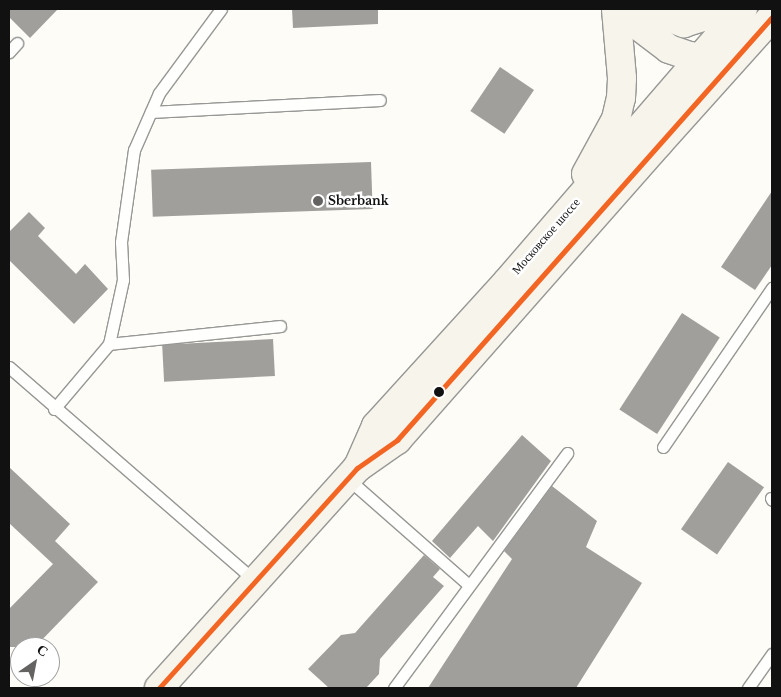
<!DOCTYPE html>
<html>
<head>
<meta charset="utf-8">
<style>
	body { margin:0 }
	#map { position:relative; width:781px; height:697px; overflow:hidden; background:#fdfcf7; font-family:"Libre Baskerville",serif }
	div>[style] { position:absolute }
	.building>* { inset:0; background:#a19f9c; transform-origin:0 0 }
	.roads { filter:drop-shadow(1px 0 #979795) drop-shadow(-1px 0 #979795) drop-shadow(0 1px #979795) drop-shadow(0 -1px #979795) }
	.lane>* { height:11px; margin:-5.5px; padding:0 5.5px; transform-origin:5.5px; border-radius:5.5px; background:#fffffe }
	.secondary>* { height:28px; margin:-14px; padding:0 14px; transform-origin:14px; border-radius:14px; background:#f6f4eb }
	.bus-1>* { height:5px; margin:-2.5px; padding:0 2.5px; transform-origin:2.5px; border-radius:2.5px; background:#f26522 }
	.dots>* { width:14px; height:14px; translate:-50% -50%; box-sizing:border-box; border:2px solid #fff; border-radius:50% }
	span { translate:-50% -50%; white-space:nowrap; text-align:center; line-height:1.15; -webkit-text-stroke:5px #fff; paint-order:stroke }
	.poi-label { font-size:12px; color:#111; font-weight:700 }
	.left { translate:0 -50%; text-align:left }
	.street-label { font-size:12px; color:#111 }
	.frame { position:absolute; inset:0; border:10px solid #111; pointer-events:none }
	.north { position:absolute; left:10px; top:637px; width:50px; height:50px; box-sizing:border-box; background:#fff; border:1px solid #a0a0a0; border-radius:50%; rotate:33deg; font-size:14px; font-weight:700; line-height:20px; text-align:center; color:#111 }
	.north::after { content:''; display:block; margin:auto; width:18px; height:22px; background:#646362; clip-path:polygon(50% 0,100% 100%,50% 72%,0 100%) }
</style>
</head>
<body>
<div id="map">
	<div class="building">
		<div style="clip-path:polygon(9px 9px,58px 9px,30px 38px,9px 17px)"></div>
		<div style="clip-path:polygon(292px 9px,378px 9px,378px 24px,293px 28px)"></div>
		<div style="left:500px;top:67px;width:41px;height:53px;rotate:34deg"></div>
		<div style="left:371px;top:162px;width:47px;height:220px;rotate:88deg"></div>
		<div style="clip-path:polygon(772px 191px,772px 265px,755px 290px,721px 267px)"></div>
		<div style="clip-path:polygon(29px 212px,45px 228px,38px 236px,76px 274px,85px 264px,108px 289px,74px 324px,9px 260px,9px 232px)"></div>
		<div style="left:682px;top:313px;width:45px;height:115px;rotate:33deg"></div>
		<div style="left:273px;top:339px;width:37px;height:111px;rotate:87deg"></div>
		<div style="clip-path:polygon(522px 435px,551px 461px,493px 541px,478px 526px,450px 558px,432px 541px)"></div>
		<div style="left:728px;top:462px;width:44px;height:82px;rotate:35deg"></div>
		<div style="clip-path:polygon(9px 467px,70px 524px,55px 541px,98px 582px,35px 647px,9px 647px,9px 609px,53px 564px,9px 523px)"></div>
		<div style="clip-path:polygon(552px 486px,597px 521px,586px 547px,642px 583px,576px 688px,428px 688px,512px 559px,504px 551px)"></div>
		<div style="clip-path:polygon(424px 555px,440px 569px,433px 577px,444px 586px,380px 659px,379px 674px,366px 688px,329px 688px,308px 669px,341px 635px,355px 633px)"></div>
	</div>
	<div class="roads">
		<div class="lane">
			<div style="left:9px;top:52px;width:12px;rotate:-48deg"></div>
			<div style="left:151px;top:112px;width:229px;rotate:-3deg"></div>
			<div style="left:109px;top:344px;width:172px;rotate:-6deg"></div>
			<div style="left:9px;top:367px;width:326px;rotate:41deg"></div>
			<div style="left:54px;top:409px;width:85px;rotate:-49.8deg"></div>
			<div style="left:109px;top:344px;width:66px;rotate:-77.7deg"></div>
			<div style="left:123px;top:280px;width:38px;rotate:-93deg"></div>
			<div style="left:121px;top:242px;width:93px;rotate:-82deg"></div>
			<div style="left:134px;top:150px;width:62px;rotate:-66.3deg"></div>
			<div style="left:159px;top:93px;width:104px;rotate:-53.6deg"></div>
			<div style="left:663px;top:447px;width:193px;rotate:-55.6deg"></div>
			<div style="left:355px;top:485px;width:152px;rotate:41.3deg"></div>
			<div style="left:771px;top:498px;width:2px;rotate:63deg"></div>
			<div style="left:394px;top:688px;width:292px;rotate:-53.6deg"></div>
			<div style="left:748px;top:688px;width:42px;rotate:-54.8deg"></div>
		</div>
		<div class="secondary">
			<div style="left:629px;top:9px;width:17px;rotate:65deg"></div>
			<div style="left:636px;top:24px;width:41px;rotate:37.1deg"></div>
			<div style="left:669px;top:49px;width:21px;rotate:19deg"></div>
			<div style="left:689px;top:56px;width:26px;rotate:7deg"></div>
			<div style="left:647px;top:9px;width:40px;rotate:21deg"></div>
			<div style="left:684px;top:23px;width:20px;rotate:-18deg"></div>
			<div style="left:703px;top:17px;width:14px;rotate:-34deg"></div>
			<div style="left:586px;top:174px;width:63px;rotate:-61.4deg"></div>
			<div style="left:616px;top:119px;width:22px;rotate:-77deg"></div>
			<div style="left:621px;top:98px;width:20px;rotate:-87deg"></div>
			<div style="left:622px;top:78px;width:69px;rotate:-95deg"></div>
			<div style="left:358px;top:467px;width:45px;rotate:-66.3deg"></div>
			<div style="left:376px;top:426px;width:195px;rotate:-47.7deg"></div>
			<div style="left:507px;top:282px;width:361px;rotate:-49.2deg"></div>
			<div style="left:159px;top:688px;width:296px;rotate:-48deg"></div>
			<div style="left:357px;top:468px;width:49px;rotate:-35deg"></div>
			<div style="left:397px;top:440px;width:395px;rotate:-48.6deg"></div>
			<div style="left:658px;top:144px;width:171px;rotate:-48.1deg"></div>
		</div>
	</div>
	<div class="bus-1">
		<div style="left:159px;top:688px;width:296px;rotate:-48deg"></div>
		<div style="left:357px;top:468px;width:49px;rotate:-35deg"></div>
		<div style="left:397px;top:440px;width:565px;rotate:-48.44deg"></div>
	</div>
	<div class="dots">
		<div style="left:318px;top:201px;background:#646362"></div>
		<div style="left:439px;top:392px;background:#111"></div>
	</div>
	<div class="poi-label">
		<span class="left" style="left:328px;top:201px">Sberbank</span>
	</div>
	<div class="street-label">
		<span style="left:546px;top:236px;rotate:-49deg">Московское шоссе</span>
	</div>
	<div class="frame"></div>
	<div class="north">С</div>
</div>
</body>
</html>
